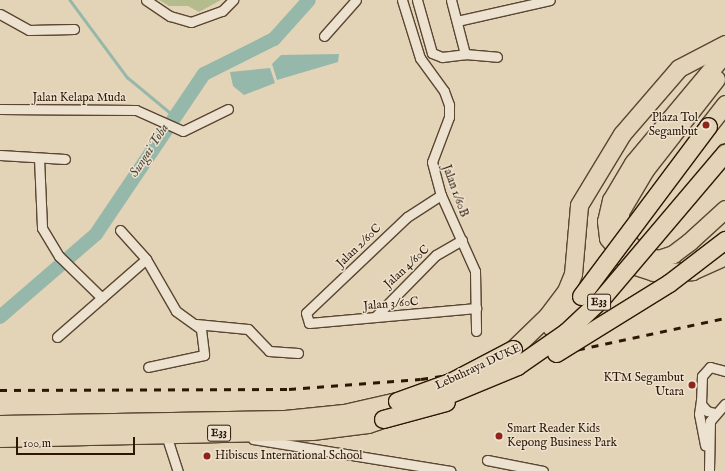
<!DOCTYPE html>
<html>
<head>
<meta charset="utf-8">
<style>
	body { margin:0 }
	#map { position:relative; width:725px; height:471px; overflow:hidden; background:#e3d3b7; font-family:"IM FELL English",serif }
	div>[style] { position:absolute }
	.green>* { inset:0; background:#b4bc8e }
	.water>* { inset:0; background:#96b8aa }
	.stream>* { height:2.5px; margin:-1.25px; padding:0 1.25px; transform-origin:1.25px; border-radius:1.25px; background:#96b8aa }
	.river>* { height:14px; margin:-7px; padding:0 7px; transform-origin:7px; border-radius:7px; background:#96b8aa }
	.roads { filter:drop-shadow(1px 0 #5a4631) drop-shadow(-1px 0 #5a4631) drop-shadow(0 1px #5a4631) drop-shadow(0 -1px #5a4631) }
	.minor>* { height:9px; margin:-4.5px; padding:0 4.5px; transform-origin:4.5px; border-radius:4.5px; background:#ede2d0 }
	.motorway>* { height:17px; margin:-8.5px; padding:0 8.5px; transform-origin:8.5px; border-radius:8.5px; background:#e3d3b7 }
	.rail>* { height:2.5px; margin-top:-1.25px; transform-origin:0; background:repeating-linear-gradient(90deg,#2d1704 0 7px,transparent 0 14px) }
	.bridges { filter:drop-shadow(1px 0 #2d1704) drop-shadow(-1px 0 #2d1704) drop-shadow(0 1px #2d1704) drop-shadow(0 -1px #2d1704) }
	.motorway-bridge>* { height:17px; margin:-8.5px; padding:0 8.5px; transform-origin:8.5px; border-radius:8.5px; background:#e3d3b7 }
	.dots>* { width:11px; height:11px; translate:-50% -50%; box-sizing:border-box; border:2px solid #ede2d0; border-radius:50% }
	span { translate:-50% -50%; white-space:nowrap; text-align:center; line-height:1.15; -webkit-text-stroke:3px #ede2d0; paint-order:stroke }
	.shield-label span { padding:1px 3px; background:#ede2d0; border:1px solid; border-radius:3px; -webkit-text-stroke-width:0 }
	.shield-label { font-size:11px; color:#2d1704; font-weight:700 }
	.street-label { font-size:12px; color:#2d1704 }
	.poi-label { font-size:12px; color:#2d1704 }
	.right { translate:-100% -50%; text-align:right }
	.left { translate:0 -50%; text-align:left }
	.water-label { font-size:13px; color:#4c4736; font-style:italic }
	.scale { position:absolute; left:16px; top:437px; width:119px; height:18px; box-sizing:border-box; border:2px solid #2d1704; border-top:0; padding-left:5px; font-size:12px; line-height:14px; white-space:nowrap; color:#2d1704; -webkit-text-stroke:3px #ede2d0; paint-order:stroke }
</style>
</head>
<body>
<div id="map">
	<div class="green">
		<div style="clip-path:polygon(159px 0,221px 0,199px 12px,188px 6px,169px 6px)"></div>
	</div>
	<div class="water">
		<div style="clip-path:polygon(339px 54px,338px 62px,277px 80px,272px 64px,281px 55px)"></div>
		<div style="clip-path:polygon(270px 68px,275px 83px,244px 95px,233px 86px,230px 72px)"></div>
	</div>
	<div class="stream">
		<div style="left:70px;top:0;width:96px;rotate:53.5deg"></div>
		<div style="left:127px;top:77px;width:60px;rotate:39.6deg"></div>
	</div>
	<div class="river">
		<div style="left:0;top:317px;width:127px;rotate:-40.8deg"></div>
		<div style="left:96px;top:234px;width:193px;rotate:-56deg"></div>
		<div style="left:204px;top:74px;width:78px;rotate:-26.6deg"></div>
		<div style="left:274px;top:39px;width:52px;rotate:-48.1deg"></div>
	</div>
	<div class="roads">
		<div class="minor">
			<div style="left:146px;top:0;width:29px;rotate:34deg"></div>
			<div style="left:170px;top:16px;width:22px;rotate:16deg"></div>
			<div style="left:191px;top:22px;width:33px;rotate:-20deg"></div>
			<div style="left:222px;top:11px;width:16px;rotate:-45deg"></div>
			<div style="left:402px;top:0;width:61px;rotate:72.8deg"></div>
			<div style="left:420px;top:58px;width:41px;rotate:54deg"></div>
			<div style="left:444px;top:91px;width:15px;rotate:70deg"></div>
			<div style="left:449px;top:105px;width:12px;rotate:90deg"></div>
			<div style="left:449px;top:117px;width:48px;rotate:110.7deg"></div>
			<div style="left:432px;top:162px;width:34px;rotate:75deg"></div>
			<div style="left:441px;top:195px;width:83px;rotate:65.9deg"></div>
			<div style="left:475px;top:271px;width:60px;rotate:89deg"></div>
			<div style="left:417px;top:0;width:55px;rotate:74.2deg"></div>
			<div style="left:432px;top:53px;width:11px;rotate:22deg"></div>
			<div style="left:442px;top:57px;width:23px;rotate:-7deg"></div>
			<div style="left:465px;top:54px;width:32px;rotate:5deg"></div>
			<div style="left:451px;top:0;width:56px;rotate:75.5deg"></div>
			<div style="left:0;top:14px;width:33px;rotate:29deg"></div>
			<div style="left:29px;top:30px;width:45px;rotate:-1.3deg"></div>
			<div style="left:457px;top:21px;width:95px;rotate:-12.7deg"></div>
			<div style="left:324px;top:36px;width:48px;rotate:-48.4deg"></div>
			<div style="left:0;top:109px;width:136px;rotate:0.4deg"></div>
			<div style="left:136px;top:110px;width:51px;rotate:24.1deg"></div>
			<div style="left:183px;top:131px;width:50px;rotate:-26.1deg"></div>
			<div style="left:0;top:155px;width:65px;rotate:3.5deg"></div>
			<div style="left:39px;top:158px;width:70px;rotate:87.5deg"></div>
			<div style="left:42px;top:228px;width:33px;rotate:59deg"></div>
			<div style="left:59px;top:256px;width:60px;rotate:44.3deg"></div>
			<div style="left:441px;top:195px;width:40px;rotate:147.1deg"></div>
			<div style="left:407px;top:217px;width:139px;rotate:136.5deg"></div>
			<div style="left:306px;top:313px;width:10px;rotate:73deg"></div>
			<div style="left:309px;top:323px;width:168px;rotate:-5.1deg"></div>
			<div style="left:120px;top:230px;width:39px;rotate:48deg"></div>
			<div style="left:146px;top:259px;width:60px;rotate:60deg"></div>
			<div style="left:176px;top:311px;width:31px;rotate:36deg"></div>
			<div style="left:201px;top:329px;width:26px;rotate:83deg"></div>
			<div style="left:204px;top:355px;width:57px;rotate:167.9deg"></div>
			<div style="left:375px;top:317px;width:87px;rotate:-45.5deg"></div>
			<div style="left:436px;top:255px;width:30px;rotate:-30deg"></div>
			<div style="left:196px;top:324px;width:52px;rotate:5.5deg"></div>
			<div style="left:248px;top:329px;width:30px;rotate:46deg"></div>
			<div style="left:269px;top:351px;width:29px;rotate:4deg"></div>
			<div style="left:57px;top:337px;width:118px;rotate:-41.2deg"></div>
			<div style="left:701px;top:400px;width:14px;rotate:98deg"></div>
			<div style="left:699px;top:414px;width:32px;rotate:79deg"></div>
			<div style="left:715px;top:413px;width:8px;rotate:-166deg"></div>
			<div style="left:707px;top:411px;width:9px;rotate:-131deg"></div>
			<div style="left:701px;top:404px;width:28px;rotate:-88deg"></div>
			<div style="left:702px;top:376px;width:12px;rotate:-48deg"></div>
			<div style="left:710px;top:367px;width:16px;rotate:15deg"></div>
			<div style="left:167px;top:438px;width:35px;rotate:72deg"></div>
			<div style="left:253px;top:439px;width:200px;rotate:9.2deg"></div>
			<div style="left:487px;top:460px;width:57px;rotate:11.1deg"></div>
			<div style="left:709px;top:471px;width:50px;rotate:-88.9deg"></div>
			<div style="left:710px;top:421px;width:23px;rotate:-49deg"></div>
		</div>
		<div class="motorway">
			<div style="left:725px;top:53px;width:143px;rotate:129.9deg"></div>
			<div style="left:633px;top:163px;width:43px;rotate:120.7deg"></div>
			<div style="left:611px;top:200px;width:22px;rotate:103deg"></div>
			<div style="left:606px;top:221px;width:17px;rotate:83deg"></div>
			<div style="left:608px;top:238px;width:33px;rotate:51deg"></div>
			<div style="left:629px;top:264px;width:25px;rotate:18deg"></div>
			<div style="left:653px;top:272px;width:39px;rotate:-1deg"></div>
			<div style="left:692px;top:271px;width:36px;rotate:-24deg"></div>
			<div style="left:716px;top:79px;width:115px;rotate:128deg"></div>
			<div style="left:645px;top:170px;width:49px;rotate:120.8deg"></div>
			<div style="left:620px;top:212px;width:14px;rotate:90deg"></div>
			<div style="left:620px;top:226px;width:13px;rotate:72deg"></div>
			<div style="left:624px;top:238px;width:24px;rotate:45deg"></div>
			<div style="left:641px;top:255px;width:17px;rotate:13deg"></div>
			<div style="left:658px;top:259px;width:16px;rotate:-18deg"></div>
			<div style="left:673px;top:254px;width:20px;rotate:-37deg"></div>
			<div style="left:689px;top:242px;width:49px;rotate:-42.5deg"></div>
			<div style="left:708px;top:126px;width:28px;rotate:-52deg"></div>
			<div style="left:551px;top:327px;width:43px;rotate:-45.9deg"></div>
			<div style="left:513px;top:349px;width:47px;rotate:-44.1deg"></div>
			<div style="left:547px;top:316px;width:31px;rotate:-53deg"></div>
			<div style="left:566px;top:291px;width:18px;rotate:-68deg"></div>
			<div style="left:573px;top:274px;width:69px;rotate:-85deg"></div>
			<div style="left:579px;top:205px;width:83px;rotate:-58.8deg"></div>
			<div style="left:622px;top:134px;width:87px;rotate:-49.2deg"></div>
			<div style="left:679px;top:68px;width:52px;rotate:-27.6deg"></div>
			<div style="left:0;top:424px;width:285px;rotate:-1deg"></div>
			<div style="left:285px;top:419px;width:59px;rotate:-5.8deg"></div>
			<div style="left:344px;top:413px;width:54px;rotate:-12.8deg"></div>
			<div style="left:0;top:438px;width:312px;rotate:-1.3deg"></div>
			<div style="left:312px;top:431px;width:56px;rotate:-7.1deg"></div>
			<div style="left:368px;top:424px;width:31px;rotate:-19deg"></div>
		</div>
	</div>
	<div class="rail">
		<div style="left:0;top:390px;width:289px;rotate:-0.2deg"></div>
		<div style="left:289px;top:389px;width:132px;rotate:-4.3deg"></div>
		<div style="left:421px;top:379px;width:62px;rotate:-8.4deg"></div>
		<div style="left:482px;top:370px;width:249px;rotate:-12.1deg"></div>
	</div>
	<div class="bridges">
		<div class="motorway-bridge">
			<div style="left:581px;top:296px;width:212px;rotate:-53.2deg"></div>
			<div style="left:556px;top:353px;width:133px;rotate:-31.8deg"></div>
			<div style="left:669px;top:283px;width:71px;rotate:-37.5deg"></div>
			<div style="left:397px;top:401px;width:56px;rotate:-19.7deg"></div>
			<div style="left:450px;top:382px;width:71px;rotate:-27.6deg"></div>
			<div style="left:433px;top:401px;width:91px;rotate:-22.6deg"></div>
			<div style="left:517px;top:366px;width:60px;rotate:-34.8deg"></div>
			<div style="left:566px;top:332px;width:48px;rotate:-43.3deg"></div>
			<div style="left:601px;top:299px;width:192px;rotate:-49.7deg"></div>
			<div style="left:383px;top:419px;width:65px;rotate:-15.1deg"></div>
		</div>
	</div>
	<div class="dots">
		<div style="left:706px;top:125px;background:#8f2418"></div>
		<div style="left:692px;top:385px;background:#8f2418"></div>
		<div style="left:499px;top:436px;background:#8f2418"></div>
		<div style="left:207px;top:456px;background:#8f2418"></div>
	</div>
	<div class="shield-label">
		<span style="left:599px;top:302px">E33</span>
		<span style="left:219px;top:433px">E33</span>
	</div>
	<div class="street-label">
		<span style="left:79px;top:98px">Jalan Kelapa Muda</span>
		<span style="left:455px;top:191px;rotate:70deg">Jalan 1/60B</span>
		<span style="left:359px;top:246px;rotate:-44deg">Jalan 2/60C</span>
		<span style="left:407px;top:267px;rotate:-43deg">Jalan 4/60C</span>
		<span style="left:391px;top:304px;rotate:-5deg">Jalan 3/60C</span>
		<span style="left:478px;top:367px;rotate:-25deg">Lebuhraya DUKE</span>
	</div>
	<div class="poi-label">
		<span class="right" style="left:698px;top:125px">Plaza Tol<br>Segambut</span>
		<span class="right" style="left:684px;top:385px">KTM Segambut<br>Utara</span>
		<span class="left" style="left:507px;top:436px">Smart Reader Kids<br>Kepong Business Park</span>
		<span class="left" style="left:215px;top:456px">Hibiscus International School</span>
	</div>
	<div class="water-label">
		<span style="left:150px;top:151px;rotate:-57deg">Sungai Toba</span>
	</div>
	<div class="scale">100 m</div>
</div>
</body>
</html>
